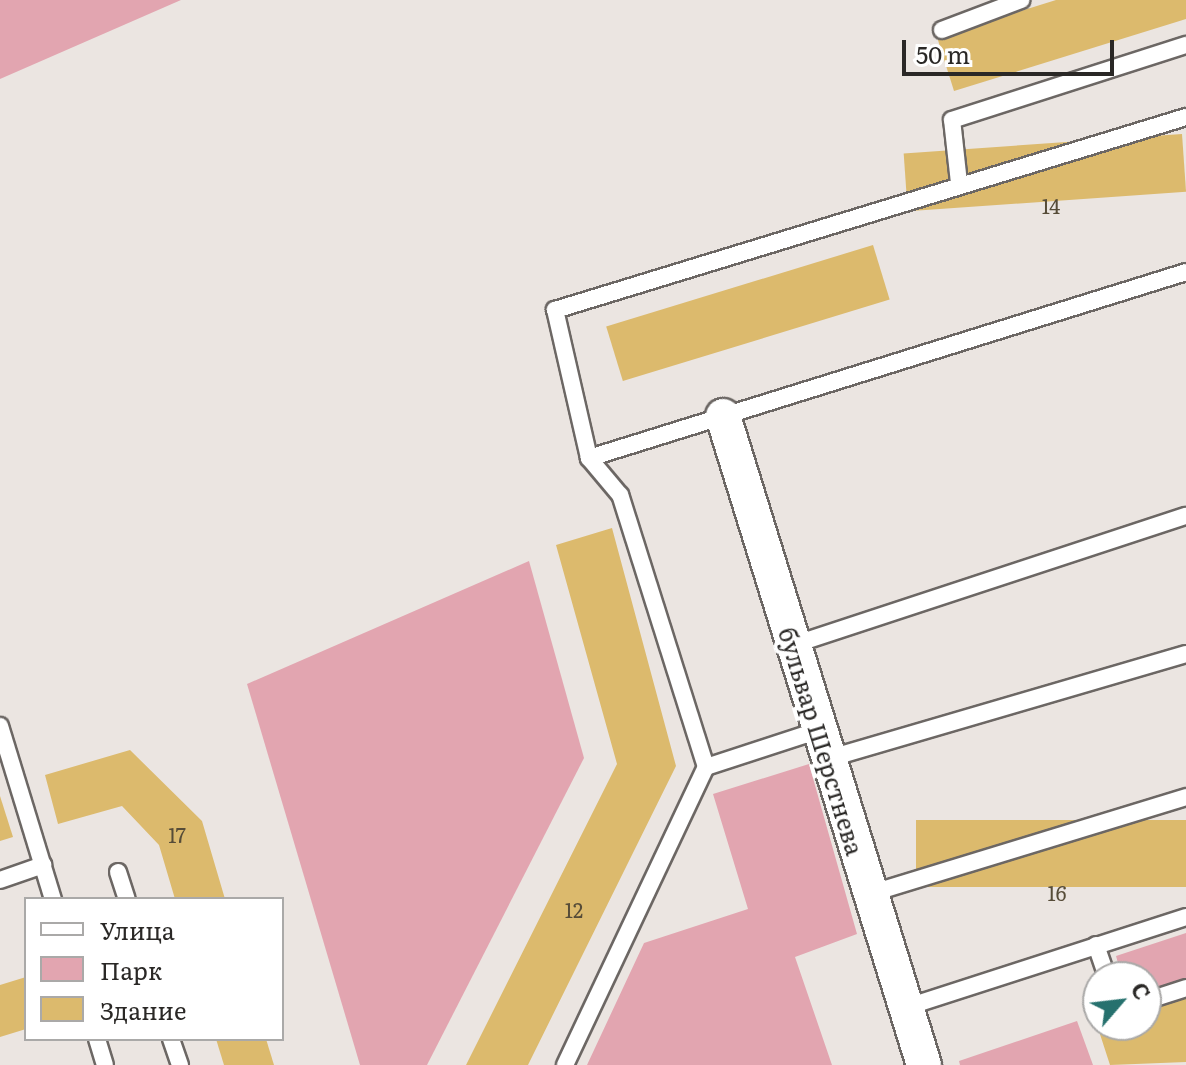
<!DOCTYPE html>
<html>
<head>
<meta charset="utf-8">
<style>
	body { margin:0 }
	#map { position:relative; width:1186px; height:1065px; overflow:hidden; background:#ebe5e1; font-family:Literata,serif }
	div>[style] { position:absolute }
	.green>* { inset:0; background:#e2a5b0 }
	.building>* { inset:0; background:#dcba6d; transform-origin:0 0 }
	.roads { filter:drop-shadow(2px 0 #6c6764) drop-shadow(-2px 0 #6c6764) drop-shadow(0 2px #6c6764) drop-shadow(0 -2px #6c6764) }
	.lane>* { height:16px; margin:-8px; padding:0 8px; transform-origin:8px; border-radius:8px; background:#fff }
	.street>* { height:34px; margin:-17px; padding:0 17px; transform-origin:17px; border-radius:17px; background:#fff }
	span { translate:-50% -50%; white-space:nowrap; text-align:center; line-height:1.15; -webkit-text-stroke:8px #fff; paint-order:stroke }
	.number-label { font-size:20px; color:#564c38 }
	.number-label span { -webkit-text-stroke-width:0 }
	.street-label { font-size:24px; color:#2a2826 }
	.legend { position:absolute; left:24px; top:897px; width:260px; height:144px; box-sizing:border-box; background:#fff; border:2px solid #aaa9a8; margin:0; padding:10px 14px; list-style:none; font-size:24px; color:#2a2826 }
	.legend li { display:flex; align-items:center; gap:16px; height:40px }
	.legend b { width:40px; border:2px solid #aaa9a8 }
	.north { position:absolute; left:1082px; top:961px; width:80px; height:80px; box-sizing:border-box; background:#fff; border:2px solid #aaa9a8; border-radius:50%; rotate:62deg; font-size:22px; font-weight:700; line-height:32px; text-align:center; color:#2a2826 }
	.north::after { content:''; display:block; margin:auto; width:28px; height:36px; background:#26716e; clip-path:polygon(50% 0,100% 100%,50% 72%,0 100%) }
	.scale { position:absolute; left:902px; top:40px; width:212px; height:36px; box-sizing:border-box; border:4px solid #2a2826; border-top:0; padding-left:10px; font-size:24px; line-height:28px; white-space:nowrap; color:#2a2826; -webkit-text-stroke:6px #fff; paint-order:stroke }
</style>
</head>
<body>
<div id="map">
	<div class="green">
		<div style="clip-path:polygon(0 0,181px 0,0 79px)"></div>
		<div style="clip-path:polygon(529px 561px,584px 758px,427px 1065px,360px 1065px,247px 684px)"></div>
		<div style="clip-path:polygon(809px 764px,857px 934px,795px 957px,832px 1065px,587px 1065px,644px 943px,748px 909px,713px 794px)"></div>
		<div style="clip-path:polygon(1186px 933px,1186px 980px,1146px 993px,1146px 977px,1122px 977px,1116px 956px)"></div>
		<div style="clip-path:polygon(1077px 1021px,1093px 1065px,960px 1065px,959px 1061px)"></div>
	</div>
	<div class="building">
		<div style="clip-path:polygon(1056px 0,1186px 0,1186px 19px,954px 91px,937px 37px)"></div>
		<div style="left:1182px;top:134px;width:58px;height:279px;rotate:86deg"></div>
		<div style="left:873px;top:245px;width:57px;height:279px;rotate:73deg"></div>
		<div style="clip-path:polygon(612px 528px,676px 766px,528px 1065px,466px 1065px,617px 764px,556px 545px)"></div>
		<div style="clip-path:polygon(130px 750px,202px 821px,225px 899px,175px 899px,159px 845px,122px 806px,58px 824px,45px 775px)"></div>
		<div style="clip-path:polygon(0 796px,13px 837px,0 841px)"></div>
		<div style="left:1186px;top:820px;width:67px;height:270px;rotate:90deg"></div>
		<div style="clip-path:polygon(26px 977px,26px 1029px,0 1037px,0 985px)"></div>
		<div style="clip-path:polygon(1186px 998px,1186px 1062px,1110px 1065px,1097px 1025px,1146px 1025px,1146px 1010px)"></div>
		<div style="clip-path:polygon(216px 1039px,266px 1039px,274px 1065px,224px 1065px)"></div>
	</div>
	<div class="roads">
		<div class="lane">
			<div style="left:942px;top:30px;width:85px;rotate:-20.8deg"></div>
			<div style="left:959px;top:183px;width:63px;rotate:-96.3deg"></div>
			<div style="left:952px;top:120px;width:246px;rotate:-17.8deg"></div>
			<div style="left:589px;top:458px;width:152px;rotate:-102.9deg"></div>
			<div style="left:555px;top:310px;width:660px;rotate:-17.01deg"></div>
			<div style="left:793px;top:645px;width:414px;rotate:-18.2deg"></div>
			<div style="left:0;top:726px;width:181px;rotate:73deg"></div>
			<div style="left:827px;top:759px;width:374px;rotate:-16.3deg"></div>
			<div style="left:706px;top:767px;width:119px;rotate:-18.1deg"></div>
			<div style="left:118px;top:872px;width:28px;rotate:72deg"></div>
			<div style="left:0;top:880px;width:46px;rotate:-19.2deg"></div>
			<div style="left:869px;top:894px;width:332px;rotate:-17deg"></div>
			<div style="left:1096px;top:945px;width:34px;rotate:71deg"></div>
			<div style="left:1146px;top:1001px;width:42px;rotate:-18deg"></div>
			<div style="left:904px;top:1008px;width:296px;rotate:-17.9deg"></div>
			<div style="left:97px;top:1039px;width:27px;rotate:73deg"></div>
			<div style="left:171px;top:1039px;width:28px;rotate:71deg"></div>
			<div style="left:565px;top:1065px;width:330px;rotate:-64.7deg"></div>
			<div style="left:706px;top:767px;width:285px;rotate:-107.5deg"></div>
			<div style="left:620px;top:495px;width:48px;rotate:-130deg"></div>
			<div style="left:589px;top:458px;width:625px;rotate:-17.3deg"></div>
		</div>
		<div class="street">
			<div style="left:723px;top:416px;width:679px;rotate:72.79deg"></div>
		</div>
	</div>
	<div class="number-label">
		<span style="left:1051px;top:205px">14</span>
		<span style="left:177px;top:834px">17</span>
		<span style="left:1057px;top:892px">16</span>
		<span style="left:574px;top:909px">12</span>
	</div>
	<div class="street-label">
		<span style="left:822px;top:741px;rotate:73deg">бульвар Шерстнева</span>
	</div>
	<ul class="legend">
	<li><b style="height:10px;background:#fff"></b>Улица</li>
	<li><b style="height:22px;background:#e2a5b0"></b>Парк</li>
	<li><b style="height:22px;background:#dcba6d"></b>Здание</li>
	</ul>
	<div class="north">С</div>
	<div class="scale">50 m</div>
</div>
</body>
</html>
